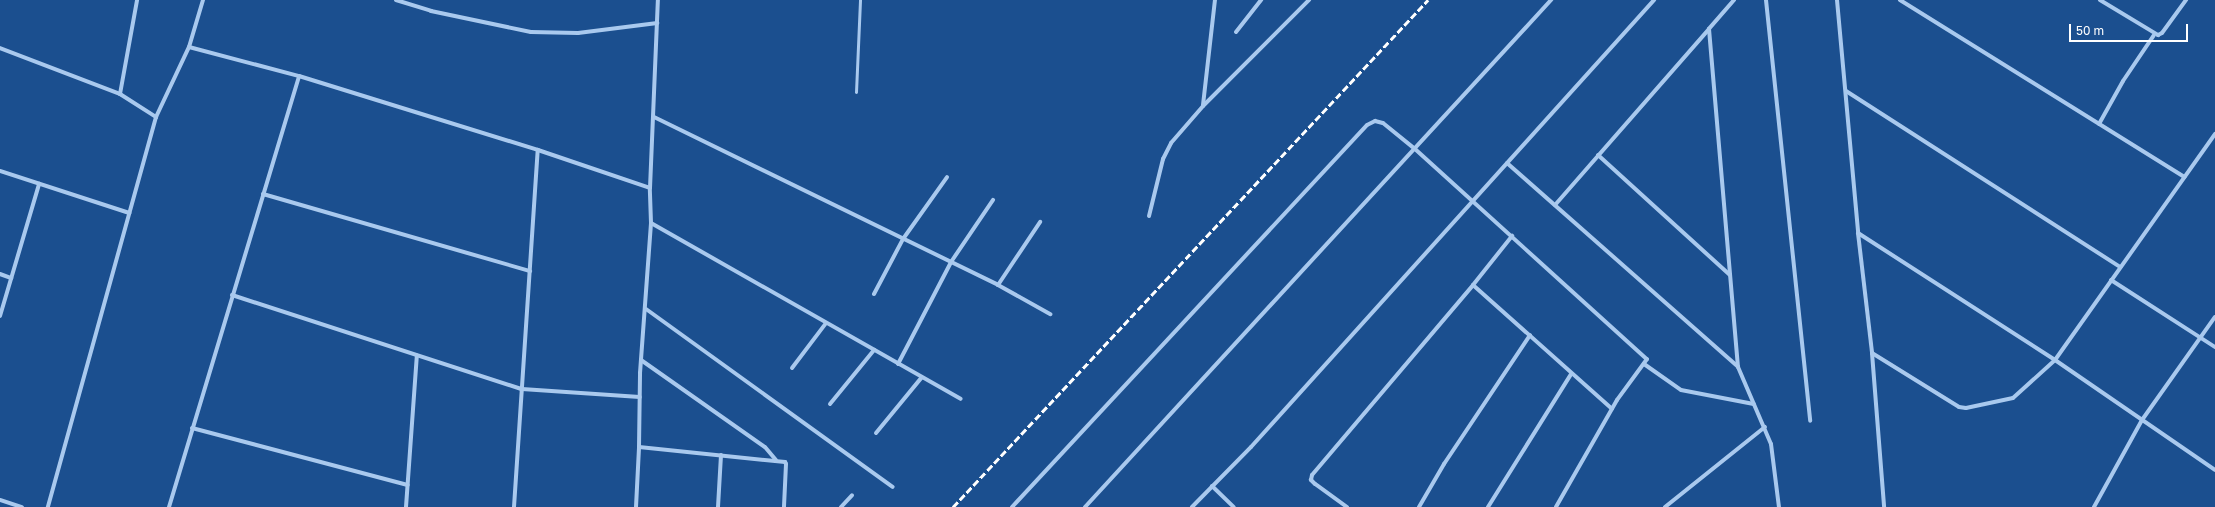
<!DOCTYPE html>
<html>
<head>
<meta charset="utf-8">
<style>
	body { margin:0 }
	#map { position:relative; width:2215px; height:507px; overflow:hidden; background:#1b4f8f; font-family:"Golos Text",sans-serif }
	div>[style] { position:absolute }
	.service>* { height:3px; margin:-1.5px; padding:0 1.5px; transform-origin:1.5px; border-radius:1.5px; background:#a9c9ee }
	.minor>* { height:4px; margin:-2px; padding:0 2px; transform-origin:2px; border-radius:2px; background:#a9c9ee }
	.rail>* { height:3px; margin-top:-1.5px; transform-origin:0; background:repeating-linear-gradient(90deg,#fff 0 7px,transparent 0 10px) }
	span { translate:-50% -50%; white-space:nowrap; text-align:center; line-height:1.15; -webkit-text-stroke:3px #1b4f8f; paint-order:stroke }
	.scale { position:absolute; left:2069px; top:24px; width:119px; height:18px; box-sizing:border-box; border:2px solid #fff; border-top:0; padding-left:5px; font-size:12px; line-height:14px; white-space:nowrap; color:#fff; -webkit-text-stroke:3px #1b4f8f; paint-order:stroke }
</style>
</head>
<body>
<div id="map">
	<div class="service">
		<div style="left:856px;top:92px;width:92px;rotate:-87.5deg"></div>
	</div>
	<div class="minor">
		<div style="left:396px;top:0;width:37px;rotate:17deg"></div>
		<div style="left:431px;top:11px;width:102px;rotate:11.9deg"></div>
		<div style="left:531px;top:32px;width:47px;rotate:1.2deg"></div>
		<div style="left:578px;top:33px;width:80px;rotate:-7.2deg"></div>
		<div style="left:1734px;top:0;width:38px;rotate:131deg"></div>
		<div style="left:1709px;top:29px;width:339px;rotate:85.1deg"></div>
		<div style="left:1766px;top:0;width:423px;rotate:84deg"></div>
		<div style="left:1837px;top:0;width:234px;rotate:84.8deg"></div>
		<div style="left:1858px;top:233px;width:121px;rotate:83.3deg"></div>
		<div style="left:1872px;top:353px;width:154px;rotate:85.5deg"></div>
		<div style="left:1900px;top:0;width:335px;rotate:31.9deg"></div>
		<div style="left:2100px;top:0;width:68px;rotate:31.1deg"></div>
		<div style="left:2158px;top:35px;width:4px;rotate:-27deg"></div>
		<div style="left:2162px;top:33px;width:41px;rotate:-54deg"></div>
		<div style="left:1236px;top:32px;width:41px;rotate:-52deg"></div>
		<div style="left:189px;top:47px;width:49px;rotate:-73.4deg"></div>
		<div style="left:0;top:48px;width:129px;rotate:21deg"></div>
		<div style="left:120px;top:94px;width:43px;rotate:32.6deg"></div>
		<div style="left:156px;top:117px;width:405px;rotate:105.5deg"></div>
		<div style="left:1846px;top:91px;width:326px;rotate:32.7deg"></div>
		<div style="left:120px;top:94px;width:96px;rotate:-79.7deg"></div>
		<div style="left:1203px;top:105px;width:106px;rotate:-83.5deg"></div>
		<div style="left:156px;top:117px;width:77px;rotate:-64.8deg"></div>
		<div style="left:189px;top:47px;width:114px;rotate:14.8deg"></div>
		<div style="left:299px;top:76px;width:250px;rotate:17.2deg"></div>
		<div style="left:538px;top:150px;width:118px;rotate:18.7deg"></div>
		<div style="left:654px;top:117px;width:383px;rotate:26deg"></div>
		<div style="left:998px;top:285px;width:60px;rotate:29.1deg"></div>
		<div style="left:2099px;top:124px;width:49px;rotate:-60.8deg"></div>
		<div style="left:2123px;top:81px;width:55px;rotate:-56deg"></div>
		<div style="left:1598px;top:155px;width:178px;rotate:42.3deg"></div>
		<div style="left:1507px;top:163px;width:308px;rotate:41.4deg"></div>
		<div style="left:1738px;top:367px;width:84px;rotate:66.8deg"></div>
		<div style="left:1771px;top:444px;width:64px;rotate:82.8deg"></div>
		<div style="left:0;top:171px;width:136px;rotate:18deg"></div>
		<div style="left:263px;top:194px;width:278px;rotate:16.1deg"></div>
		<div style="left:1555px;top:205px;width:234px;rotate:-48.8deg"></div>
		<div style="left:1149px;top:216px;width:59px;rotate:-76.2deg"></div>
		<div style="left:1163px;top:159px;width:18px;rotate:-63deg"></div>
		<div style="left:1171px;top:143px;width:49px;rotate:-49.1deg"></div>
		<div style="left:1203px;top:106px;width:150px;rotate:-45deg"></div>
		<div style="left:651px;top:223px;width:356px;rotate:29.6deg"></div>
		<div style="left:1858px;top:233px;width:234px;rotate:32.8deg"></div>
		<div style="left:2055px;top:360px;width:194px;rotate:34.5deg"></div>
		<div style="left:0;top:274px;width:12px;rotate:20deg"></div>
		<div style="left:2111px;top:280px;width:124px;rotate:32.8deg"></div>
		<div style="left:998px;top:285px;width:76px;rotate:-56.3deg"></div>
		<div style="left:1473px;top:285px;width:186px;rotate:41.7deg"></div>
		<div style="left:874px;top:294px;width:62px;rotate:-62.2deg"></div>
		<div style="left:903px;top:239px;width:76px;rotate:-54.6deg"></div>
		<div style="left:232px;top:295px;width:305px;rotate:18deg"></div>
		<div style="left:522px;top:389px;width:118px;rotate:3.9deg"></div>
		<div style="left:646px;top:309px;width:304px;rotate:35.8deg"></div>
		<div style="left:0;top:316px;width:138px;rotate:-73.5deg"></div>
		<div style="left:1872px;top:353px;width:102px;rotate:31.8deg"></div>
		<div style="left:1959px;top:407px;width:7px;rotate:8deg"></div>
		<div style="left:1966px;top:408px;width:48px;rotate:-12deg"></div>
		<div style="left:2013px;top:398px;width:57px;rotate:-42.1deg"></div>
		<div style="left:2055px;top:360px;width:277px;rotate:-54.7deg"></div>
		<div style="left:641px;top:360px;width:151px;rotate:35.1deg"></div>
		<div style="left:765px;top:447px;width:17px;rotate:50deg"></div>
		<div style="left:898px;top:364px;width:115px;rotate:-62.5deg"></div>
		<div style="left:951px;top:262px;width:75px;rotate:-55.9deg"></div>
		<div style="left:1644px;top:364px;width:45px;rotate:35.1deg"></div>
		<div style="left:1681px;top:390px;width:74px;rotate:10.9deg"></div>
		<div style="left:792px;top:368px;width:56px;rotate:-52.9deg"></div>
		<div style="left:830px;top:404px;width:70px;rotate:-50.8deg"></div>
		<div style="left:192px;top:428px;width:223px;rotate:14.8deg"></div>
		<div style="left:876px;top:433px;width:72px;rotate:-50.6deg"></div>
		<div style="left:639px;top:447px;width:147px;rotate:5.9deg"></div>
		<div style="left:785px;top:462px;width:2px;rotate:63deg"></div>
		<div style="left:786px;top:464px;width:43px;rotate:92.7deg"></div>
		<div style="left:1212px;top:486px;width:30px;rotate:44deg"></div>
		<div style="left:0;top:500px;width:23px;rotate:18deg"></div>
		<div style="left:169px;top:507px;width:450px;rotate:-73.2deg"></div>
		<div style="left:406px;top:507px;width:152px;rotate:-85.9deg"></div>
		<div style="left:514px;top:507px;width:358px;rotate:-86.2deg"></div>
		<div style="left:636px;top:507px;width:60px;rotate:-87.1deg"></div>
		<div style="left:639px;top:447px;width:74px;rotate:-89.2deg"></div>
		<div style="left:640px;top:373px;width:150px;rotate:-85.8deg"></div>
		<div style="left:651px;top:223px;width:35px;rotate:-92deg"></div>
		<div style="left:650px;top:188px;width:188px;rotate:-87.6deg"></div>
		<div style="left:718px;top:507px;width:52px;rotate:-86.7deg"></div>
		<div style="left:841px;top:507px;width:16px;rotate:-47deg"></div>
		<div style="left:1012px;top:507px;width:521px;rotate:-47.1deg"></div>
		<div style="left:1367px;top:125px;width:9px;rotate:-27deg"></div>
		<div style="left:1375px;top:121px;width:8px;rotate:14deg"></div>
		<div style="left:1383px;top:123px;width:41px;rotate:39.1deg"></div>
		<div style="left:1415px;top:149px;width:313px;rotate:42.2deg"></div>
		<div style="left:1647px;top:359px;width:51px;rotate:126.2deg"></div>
		<div style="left:1617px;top:400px;width:123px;rotate:119.7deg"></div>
		<div style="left:1085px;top:507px;width:689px;rotate:-47.41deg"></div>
		<div style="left:1192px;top:507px;width:84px;rotate:-45.5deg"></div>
		<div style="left:1251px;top:447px;width:602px;rotate:-47.96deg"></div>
		<div style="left:1347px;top:507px;width:39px;rotate:-144deg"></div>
		<div style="left:1315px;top:484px;width:6px;rotate:-135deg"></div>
		<div style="left:1311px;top:480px;width:5px;rotate:-79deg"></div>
		<div style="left:1312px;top:475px;width:249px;rotate:-49.7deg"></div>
		<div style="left:1473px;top:285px;width:63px;rotate:-51.5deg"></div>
		<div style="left:1419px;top:507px;width:50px;rotate:-59.8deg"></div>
		<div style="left:1444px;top:464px;width:155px;rotate:-56.3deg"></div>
		<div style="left:1488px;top:507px;width:157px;rotate:-58deg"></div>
		<div style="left:1665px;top:507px;width:128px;rotate:-38.7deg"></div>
		<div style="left:2094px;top:507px;width:99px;rotate:-61.1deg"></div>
		<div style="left:2142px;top:420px;width:126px;rotate:-54.7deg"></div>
	</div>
	<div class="rail">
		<div style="left:953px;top:507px;width:695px;rotate:-46.87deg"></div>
	</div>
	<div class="scale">50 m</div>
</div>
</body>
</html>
